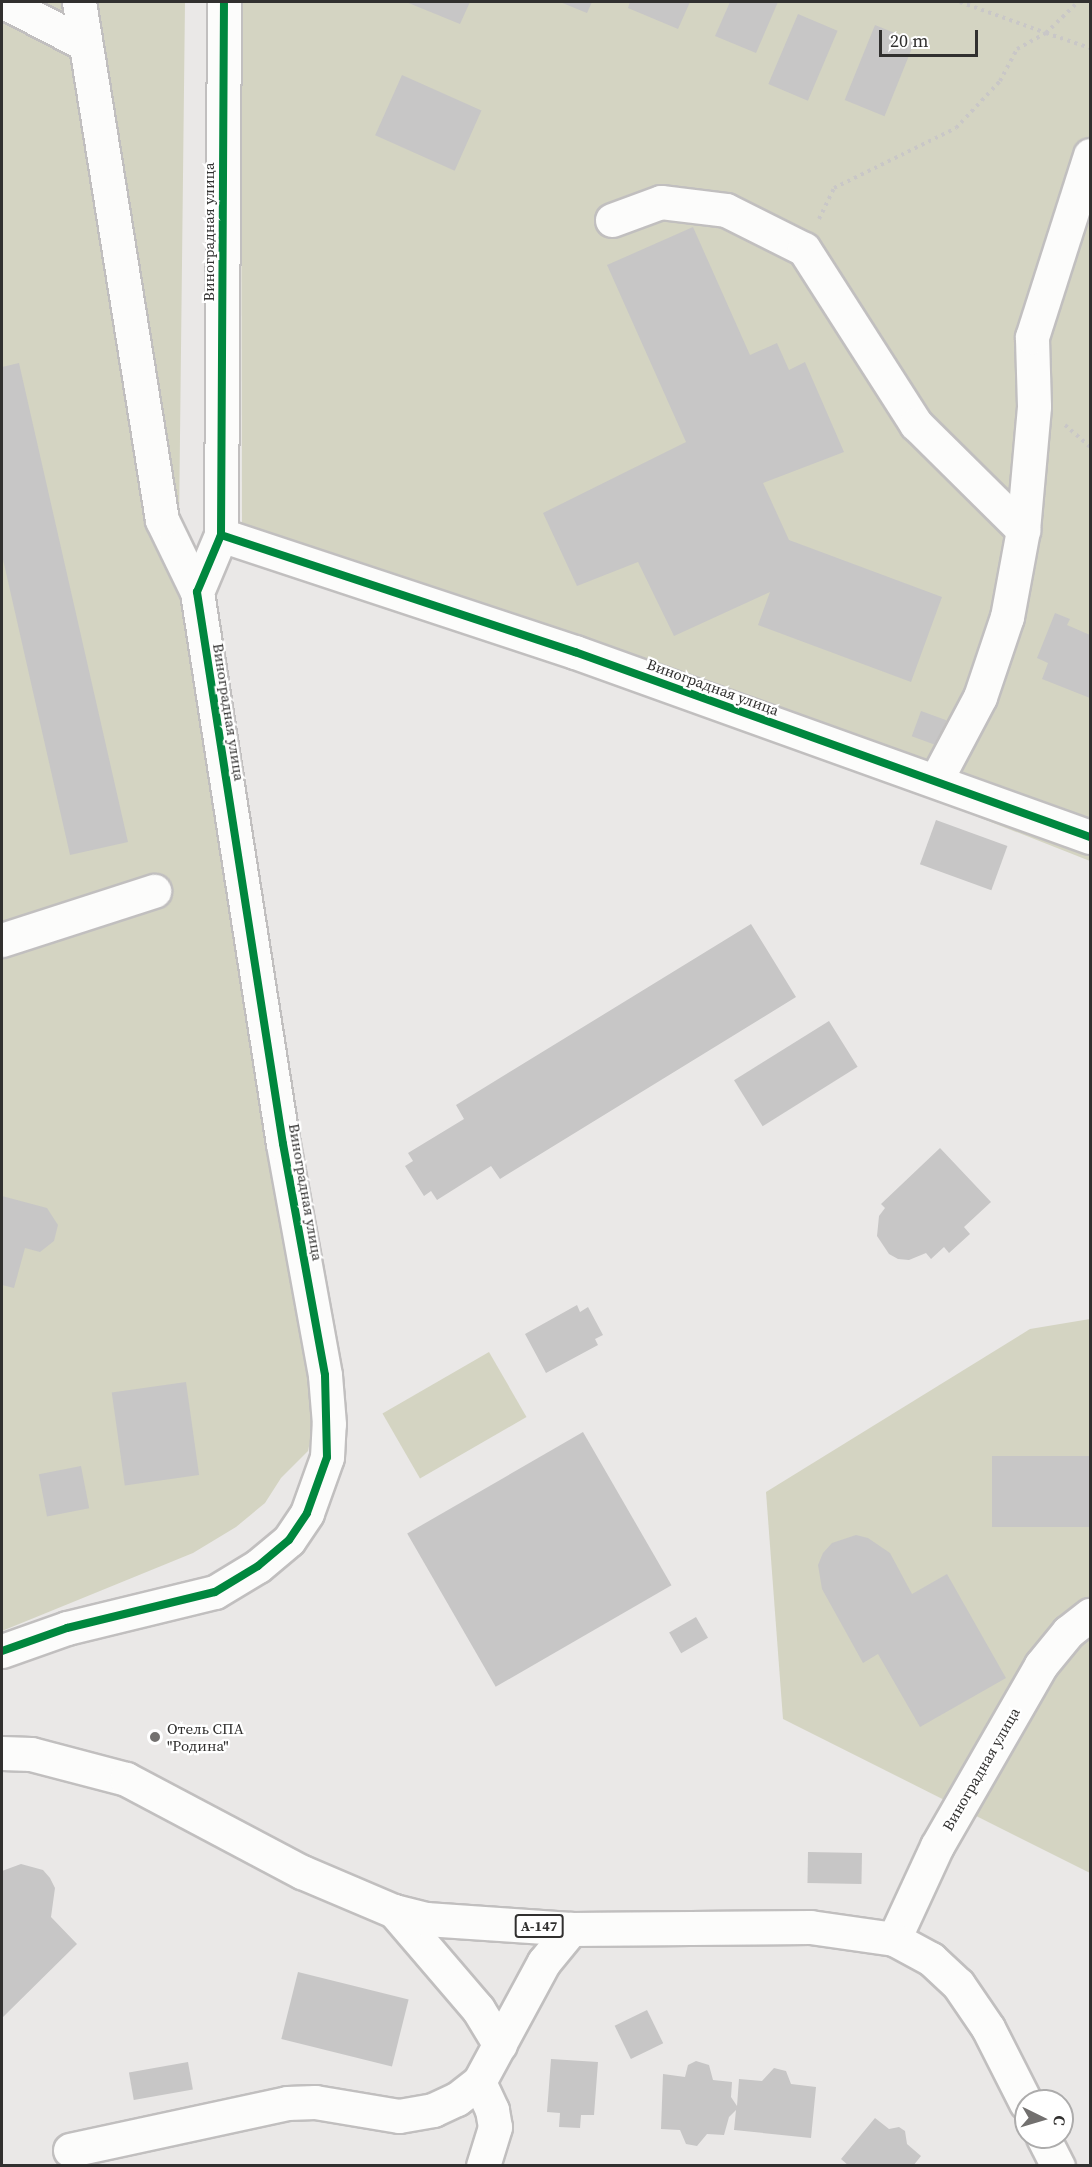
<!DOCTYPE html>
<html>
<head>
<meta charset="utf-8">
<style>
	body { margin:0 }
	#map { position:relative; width:1092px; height:2167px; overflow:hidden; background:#eae8e7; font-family:"Source Serif 4",serif }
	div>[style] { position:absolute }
	.green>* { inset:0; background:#d4d4c2; transform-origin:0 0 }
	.building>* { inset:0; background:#c7c6c6; transform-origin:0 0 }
	.path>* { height:4px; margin-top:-2px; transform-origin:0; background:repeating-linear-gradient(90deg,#c9c7c7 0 3px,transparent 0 7.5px) }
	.roads { filter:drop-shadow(2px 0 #c1bfbf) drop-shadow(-2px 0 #c1bfbf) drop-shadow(0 2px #c1bfbf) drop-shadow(0 -2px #c1bfbf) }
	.minor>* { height:33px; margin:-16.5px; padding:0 16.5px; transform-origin:16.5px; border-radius:16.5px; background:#fcfcfb }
	.major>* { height:33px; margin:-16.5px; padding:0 16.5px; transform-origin:16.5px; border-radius:16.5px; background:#fcfcfb }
	.cycleway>* { height:8px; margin:-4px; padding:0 4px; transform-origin:4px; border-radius:4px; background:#00873e }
	.dots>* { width:16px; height:16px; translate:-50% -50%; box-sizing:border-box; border:3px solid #fff; border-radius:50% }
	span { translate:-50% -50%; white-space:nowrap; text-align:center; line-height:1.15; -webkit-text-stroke:4.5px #fff; paint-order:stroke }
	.shield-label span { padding:2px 4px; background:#fff; border:2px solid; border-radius:4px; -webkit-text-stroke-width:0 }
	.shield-label { font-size:14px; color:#31302f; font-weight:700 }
	.street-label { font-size:15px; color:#31302f }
	.poi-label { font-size:15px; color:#31302f }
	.left { translate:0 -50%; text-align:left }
	.frame { position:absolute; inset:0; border:3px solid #31302f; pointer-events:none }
	.north { position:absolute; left:1014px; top:2089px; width:60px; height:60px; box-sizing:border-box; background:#fff; border:2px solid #adacac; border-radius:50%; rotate:95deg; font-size:16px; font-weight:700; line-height:24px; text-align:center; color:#31302f }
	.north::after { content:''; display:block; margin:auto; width:21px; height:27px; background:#72706f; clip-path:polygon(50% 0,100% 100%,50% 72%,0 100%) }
	.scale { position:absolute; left:879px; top:30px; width:99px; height:27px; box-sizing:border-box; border:3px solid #31302f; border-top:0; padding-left:8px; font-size:18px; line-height:21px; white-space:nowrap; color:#31302f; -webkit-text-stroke:4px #fff; paint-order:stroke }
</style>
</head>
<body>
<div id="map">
	<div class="green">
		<div style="clip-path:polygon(2px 2px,185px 2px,179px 525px,311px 1344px,313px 1427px,308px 1451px,281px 1478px,265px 1503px,236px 1527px,193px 1553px,2px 1631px)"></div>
		<div style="clip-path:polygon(241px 2px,1090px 2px,1090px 861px,242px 527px)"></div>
		<div style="clip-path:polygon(1090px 1319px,1090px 1873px,783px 1719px,766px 1492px,1030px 1329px)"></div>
		<div style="left:489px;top:1352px;width:75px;height:123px;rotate:60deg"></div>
	</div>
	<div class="building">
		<div style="clip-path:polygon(406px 2px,470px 2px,460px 24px)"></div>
		<div style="clip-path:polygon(560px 2px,592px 2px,587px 13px)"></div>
		<div style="clip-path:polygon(630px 2px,690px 2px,678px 29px,628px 8px)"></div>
		<div style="clip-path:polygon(730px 2px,778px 2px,756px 53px,715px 36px)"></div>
		<div style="left:798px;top:14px;width:43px;height:76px;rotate:23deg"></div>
		<div style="left:875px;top:25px;width:43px;height:81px;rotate:22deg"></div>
		<div style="left:402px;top:75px;width:87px;height:66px;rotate:24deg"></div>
		<div style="clip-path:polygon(693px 227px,750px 355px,777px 343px,789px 370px,805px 362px,844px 452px,763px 483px,789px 540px,942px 597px,911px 682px,758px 625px,770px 592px,674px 636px,638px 562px,577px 586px,543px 513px,686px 442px,607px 265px)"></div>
		<div style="clip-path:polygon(19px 363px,128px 842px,70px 855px,2px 555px,2px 367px)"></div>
		<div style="clip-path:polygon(1055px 613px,1070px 619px,1067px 625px,1090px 635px,1090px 698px,1042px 679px,1048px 663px,1037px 658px)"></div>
		<div style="left:921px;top:711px;width:27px;height:27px;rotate:20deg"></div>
		<div style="left:936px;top:820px;width:76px;height:47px;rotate:20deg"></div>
		<div style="clip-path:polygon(751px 924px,796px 997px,500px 1179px,491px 1166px,437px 1200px,431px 1191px,424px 1196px,405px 1166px,413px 1161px,408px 1153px,464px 1119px,456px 1105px)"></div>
		<div style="left:829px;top:1021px;width:54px;height:112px;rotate:58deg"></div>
		<div style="clip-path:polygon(940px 1148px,991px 1202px,964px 1227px,970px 1234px,949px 1253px,944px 1247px,931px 1259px,926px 1253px,909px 1260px,898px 1259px,889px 1254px,877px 1236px,879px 1216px,885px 1208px,881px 1204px)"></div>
		<div style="clip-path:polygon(2px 1196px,47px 1208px,58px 1225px,54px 1241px,40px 1252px,25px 1248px,14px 1288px,2px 1285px)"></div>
		<div style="clip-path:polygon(577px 1305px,580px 1312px,588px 1307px,603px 1335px,595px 1339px,598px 1345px,546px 1373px,525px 1334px)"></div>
		<div style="left:186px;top:1382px;width:94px;height:75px;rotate:82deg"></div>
		<div style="left:583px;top:1432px;width:177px;height:203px;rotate:60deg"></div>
		<div style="left:1090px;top:1456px;width:71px;height:98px;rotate:90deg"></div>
		<div style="left:81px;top:1466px;width:43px;height:43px;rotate:79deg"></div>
		<div style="clip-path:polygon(856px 1535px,868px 1538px,890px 1553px,912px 1594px,947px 1574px,1006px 1678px,920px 1727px,878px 1654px,863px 1663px,822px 1589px,818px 1565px,823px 1553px,832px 1543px)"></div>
		<div style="left:696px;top:1617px;width:24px;height:31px;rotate:60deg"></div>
		<div style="left:808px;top:1852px;width:54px;height:31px;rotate:1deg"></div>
		<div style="clip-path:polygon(21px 1864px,43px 1870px,50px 1878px,55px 1888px,51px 1917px,77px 1944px,2px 2018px,2px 1871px)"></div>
		<div style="left:298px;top:1972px;width:114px;height:69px;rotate:14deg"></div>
		<div style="left:647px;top:2010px;width:37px;height:36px;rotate:64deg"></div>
		<div style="clip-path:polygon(551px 2059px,598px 2062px,594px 2115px,581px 2115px,580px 2128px,559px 2127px,560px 2113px,547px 2112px)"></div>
		<div style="clip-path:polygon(696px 2061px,709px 2065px,713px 2080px,732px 2082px,731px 2097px,737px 2106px,739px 2079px,762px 2081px,774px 2068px,786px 2071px,791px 2084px,816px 2087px,811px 2138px,734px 2130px,736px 2110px,729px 2117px,724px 2135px,707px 2134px,697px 2146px,686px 2144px,680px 2130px,661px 2129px,663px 2074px,685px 2077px,688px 2065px)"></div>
		<div style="left:188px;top:2062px;width:28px;height:60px;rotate:80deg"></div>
		<div style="clip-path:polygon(875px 2118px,889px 2129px,899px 2127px,905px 2131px,907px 2144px,921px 2156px,913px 2166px,849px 2166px,841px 2159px)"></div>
	</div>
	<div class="path">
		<div style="left:960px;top:2px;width:91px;rotate:19.8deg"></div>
		<div style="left:1046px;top:33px;width:45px;rotate:-44.1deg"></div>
		<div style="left:819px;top:219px;width:34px;rotate:-64deg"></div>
		<div style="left:834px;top:188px;width:136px;rotate:-26.2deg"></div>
		<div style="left:956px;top:128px;width:64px;rotate:-46.9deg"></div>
		<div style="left:1000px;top:81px;width:36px;rotate:-62deg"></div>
		<div style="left:1017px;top:49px;width:33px;rotate:-29deg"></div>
		<div style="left:1046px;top:33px;width:46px;rotate:18.8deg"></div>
		<div style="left:1065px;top:425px;width:33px;rotate:41deg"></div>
	</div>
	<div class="roads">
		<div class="minor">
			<div style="left:4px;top:2px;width:91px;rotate:27.4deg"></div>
			<div style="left:612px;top:220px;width:52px;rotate:-20.2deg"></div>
			<div style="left:661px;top:202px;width:65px;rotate:7deg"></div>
			<div style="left:726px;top:210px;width:87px;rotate:26.6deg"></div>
			<div style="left:804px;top:249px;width:208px;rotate:57.4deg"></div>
			<div style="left:916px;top:424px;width:151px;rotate:44.7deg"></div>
			<div style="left:221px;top:535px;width:533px;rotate:-89.68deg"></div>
			<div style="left:197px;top:592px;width:62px;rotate:-67.2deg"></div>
			<div style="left:221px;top:535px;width:373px;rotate:18.3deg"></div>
			<div style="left:575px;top:652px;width:547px;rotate:19.76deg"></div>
			<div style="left:936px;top:780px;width:94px;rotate:-62.1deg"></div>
			<div style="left:980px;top:697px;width:84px;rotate:-71.4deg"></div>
			<div style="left:1007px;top:617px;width:88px;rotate:-79.6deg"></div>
			<div style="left:1023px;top:530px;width:124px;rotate:-84.9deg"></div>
			<div style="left:1034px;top:406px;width:69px;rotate:-91.7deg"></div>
			<div style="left:1032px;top:337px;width:191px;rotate:-72.3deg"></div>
			<div style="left:2px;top:940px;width:160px;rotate:-17.9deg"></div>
			<div style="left:2px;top:1651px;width:69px;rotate:-19.5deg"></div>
			<div style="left:67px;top:1628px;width:152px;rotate:-13.7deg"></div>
			<div style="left:215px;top:1592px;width:50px;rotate:-31.2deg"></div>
			<div style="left:258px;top:1566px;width:40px;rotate:-40deg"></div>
			<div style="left:289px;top:1540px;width:32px;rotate:-56deg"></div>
			<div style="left:307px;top:1513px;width:59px;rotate:-70.3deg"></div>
			<div style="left:327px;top:1457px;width:33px;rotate:-87deg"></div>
			<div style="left:329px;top:1424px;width:49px;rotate:-94.7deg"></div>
			<div style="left:325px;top:1375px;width:235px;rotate:-100.3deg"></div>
			<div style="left:283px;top:1144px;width:559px;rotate:-98.86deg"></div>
			<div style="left:197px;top:592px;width:80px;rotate:-115.9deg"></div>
			<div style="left:162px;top:520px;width:525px;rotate:-99.1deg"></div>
			<div style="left:394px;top:1911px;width:129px;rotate:49.4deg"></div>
			<div style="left:478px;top:2009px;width:42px;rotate:58.6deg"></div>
			<div style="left:894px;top:1939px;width:102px;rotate:-65.2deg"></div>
			<div style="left:937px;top:1846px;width:209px;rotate:-60.1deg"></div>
			<div style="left:1041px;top:1665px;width:43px;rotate:-50.7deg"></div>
			<div style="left:1068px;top:1632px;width:28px;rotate:-38deg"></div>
			<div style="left:479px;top:2082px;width:31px;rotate:65deg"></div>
			<div style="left:492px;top:2110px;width:17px;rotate:80deg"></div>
			<div style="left:495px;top:2127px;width:41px;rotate:107.1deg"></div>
			<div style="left:70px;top:2150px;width:222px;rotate:-12.2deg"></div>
			<div style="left:287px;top:2103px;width:28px;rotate:-2deg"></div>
			<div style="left:315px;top:2102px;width:85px;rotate:9.5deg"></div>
			<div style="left:399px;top:2116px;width:35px;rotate:-10deg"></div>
			<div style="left:433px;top:2110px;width:26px;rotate:-25deg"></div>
			<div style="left:457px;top:2099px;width:28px;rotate:-38deg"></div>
			<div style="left:479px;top:2082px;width:136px;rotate:-61.6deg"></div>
			<div style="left:544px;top:1962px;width:43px;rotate:-50.7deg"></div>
		</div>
		<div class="major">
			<div style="left:2px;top:1753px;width:29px;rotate:2deg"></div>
			<div style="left:31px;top:1754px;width:98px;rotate:14.7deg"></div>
			<div style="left:126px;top:1779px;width:199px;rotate:27.9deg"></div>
			<div style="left:302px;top:1872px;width:100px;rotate:23deg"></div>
			<div style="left:394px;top:1911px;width:33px;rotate:14deg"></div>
			<div style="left:426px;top:1919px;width:145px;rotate:3.9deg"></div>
			<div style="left:571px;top:1929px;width:239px;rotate:-0.5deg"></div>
			<div style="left:810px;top:1927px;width:85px;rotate:8.1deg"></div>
			<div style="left:894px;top:1939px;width:42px;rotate:28.4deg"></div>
			<div style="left:931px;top:1959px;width:37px;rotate:43deg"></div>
			<div style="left:958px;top:1984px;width:53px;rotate:55.7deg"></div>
			<div style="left:988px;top:2028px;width:84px;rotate:63.1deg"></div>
			<div style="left:1043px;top:2137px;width:33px;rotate:63deg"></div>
		</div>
	</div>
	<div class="cycleway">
		<div style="left:221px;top:535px;width:533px;rotate:-89.68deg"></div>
		<div style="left:2px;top:1651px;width:69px;rotate:-19.5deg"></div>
		<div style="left:67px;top:1628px;width:152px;rotate:-13.7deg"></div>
		<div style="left:215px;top:1592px;width:50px;rotate:-31.2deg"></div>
		<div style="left:258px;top:1566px;width:40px;rotate:-40deg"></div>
		<div style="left:289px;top:1540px;width:32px;rotate:-56deg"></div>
		<div style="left:307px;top:1513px;width:59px;rotate:-70.3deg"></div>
		<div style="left:327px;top:1457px;width:82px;rotate:-91.4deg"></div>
		<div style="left:325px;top:1375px;width:235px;rotate:-100.3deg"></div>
		<div style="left:283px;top:1144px;width:559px;rotate:-98.86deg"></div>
		<div style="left:197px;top:592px;width:62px;rotate:-67.2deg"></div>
		<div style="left:221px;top:535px;width:373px;rotate:18.3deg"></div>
		<div style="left:575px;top:652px;width:547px;rotate:19.76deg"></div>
	</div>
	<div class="dots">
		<div style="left:155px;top:1737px;background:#72706f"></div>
	</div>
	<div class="shield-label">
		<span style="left:539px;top:1926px">А-147</span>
	</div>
	<div class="street-label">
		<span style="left:209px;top:232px;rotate:-90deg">Виноградная улица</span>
		<span style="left:713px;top:687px;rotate:20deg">Виноградная улица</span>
		<span style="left:229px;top:712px;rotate:81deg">Виноградная улица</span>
		<span style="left:306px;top:1192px;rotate:80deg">Виноградная улица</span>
		<span style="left:981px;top:1769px;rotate:-60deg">Виноградная улица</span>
	</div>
	<div class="poi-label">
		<span class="left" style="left:167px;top:1737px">Отель СПА<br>"Родина"</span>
	</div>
	<div class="frame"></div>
	<div class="north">С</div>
	<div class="scale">20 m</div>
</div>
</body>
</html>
